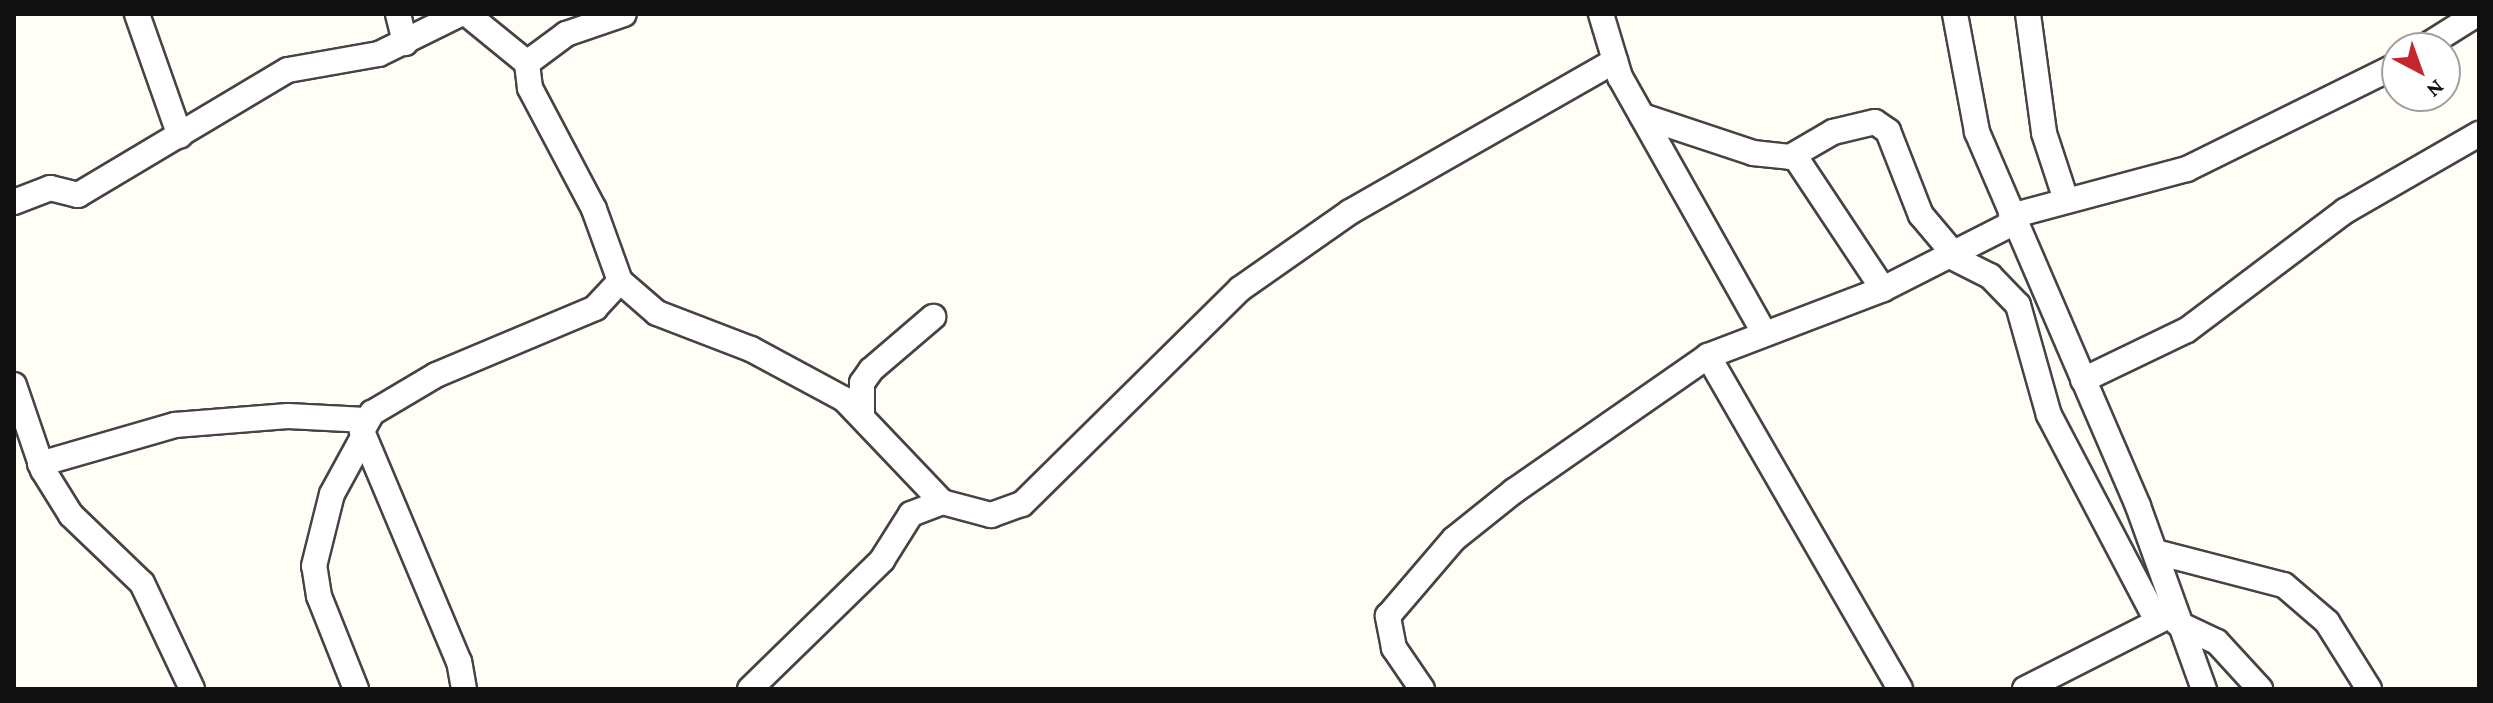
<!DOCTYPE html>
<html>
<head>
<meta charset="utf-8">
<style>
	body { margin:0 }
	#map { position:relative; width:2493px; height:703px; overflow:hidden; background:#fffdf5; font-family:"Crimson Pro",serif }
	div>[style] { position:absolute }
	.roads { filter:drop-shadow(2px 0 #444) drop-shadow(-2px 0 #444) drop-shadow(0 2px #444) drop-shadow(0 -2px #444) }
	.minor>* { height:24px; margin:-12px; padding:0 12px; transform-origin:12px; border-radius:12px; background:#fff }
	span { translate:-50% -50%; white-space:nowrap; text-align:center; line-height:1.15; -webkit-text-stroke:8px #fff; paint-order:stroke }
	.frame { position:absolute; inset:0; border:16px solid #111; pointer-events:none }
	.north { position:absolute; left:2381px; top:32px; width:80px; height:80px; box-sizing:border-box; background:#fff; border:2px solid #a0a0a0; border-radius:50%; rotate:139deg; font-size:22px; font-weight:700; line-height:32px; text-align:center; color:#111 }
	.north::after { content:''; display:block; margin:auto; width:28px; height:36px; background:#c4262e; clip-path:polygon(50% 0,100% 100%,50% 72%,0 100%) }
</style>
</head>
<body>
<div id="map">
	<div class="roads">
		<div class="minor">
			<div style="left:137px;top:14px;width:129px;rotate:70.6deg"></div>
			<div style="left:398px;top:14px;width:30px;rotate:76deg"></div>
			<div style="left:467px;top:14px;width:77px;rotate:39.2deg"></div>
			<div style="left:1601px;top:14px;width:66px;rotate:73.2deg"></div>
			<div style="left:1620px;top:77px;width:294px;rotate:60.6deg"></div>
			<div style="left:1955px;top:14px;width:120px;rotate:79.4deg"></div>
			<div style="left:1977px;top:132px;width:407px;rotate:66.7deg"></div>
			<div style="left:2138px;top:506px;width:195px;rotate:70.2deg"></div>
			<div style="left:2028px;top:14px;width:120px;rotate:82.3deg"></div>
			<div style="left:2044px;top:133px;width:71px;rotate:71.8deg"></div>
			<div style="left:2423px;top:48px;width:64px;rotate:-32.2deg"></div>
			<div style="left:1642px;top:116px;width:117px;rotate:18.4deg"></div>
			<div style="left:1753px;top:153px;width:37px;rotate:6deg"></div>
			<div style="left:1790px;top:157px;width:50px;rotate:-30.2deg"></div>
			<div style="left:1833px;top:132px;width:43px;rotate:-13.4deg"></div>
			<div style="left:1875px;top:122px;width:16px;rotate:35deg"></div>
			<div style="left:1888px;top:131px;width:90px;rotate:68.6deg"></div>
			<div style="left:1921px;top:215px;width:51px;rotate:49.8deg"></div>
			<div style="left:1794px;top:155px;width:161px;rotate:56.4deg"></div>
			<div style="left:14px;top:202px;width:39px;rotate:-21deg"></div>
			<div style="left:50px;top:188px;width:29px;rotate:14deg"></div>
			<div style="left:78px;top:195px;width:244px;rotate:-30.8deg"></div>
			<div style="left:288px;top:70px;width:92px;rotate:-10deg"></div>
			<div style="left:379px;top:54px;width:90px;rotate:-26.3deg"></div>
			<div style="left:2011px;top:216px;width:182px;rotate:-15deg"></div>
			<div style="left:2187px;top:169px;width:234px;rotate:-26.3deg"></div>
			<div style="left:1950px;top:256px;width:45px;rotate:26.6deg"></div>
			<div style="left:1990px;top:276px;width:40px;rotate:46deg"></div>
			<div style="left:2018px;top:305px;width:114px;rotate:74.3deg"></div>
			<div style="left:2049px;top:415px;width:233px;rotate:62.3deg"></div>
			<div style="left:620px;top:281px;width:49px;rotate:40.9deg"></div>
			<div style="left:657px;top:313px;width:101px;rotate:21deg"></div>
			<div style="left:751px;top:349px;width:106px;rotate:28.3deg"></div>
			<div style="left:844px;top:399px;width:142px;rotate:46.4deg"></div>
			<div style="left:1708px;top:356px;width:384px;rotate:60deg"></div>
			<div style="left:2083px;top:380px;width:115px;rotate:-25.7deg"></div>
			<div style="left:2187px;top:330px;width:198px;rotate:-37deg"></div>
			<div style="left:2345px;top:211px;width:155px;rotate:-29.9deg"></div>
			<div style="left:14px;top:385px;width:90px;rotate:71.2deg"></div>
			<div style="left:43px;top:470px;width:53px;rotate:58.1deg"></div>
			<div style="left:71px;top:515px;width:98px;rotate:43.8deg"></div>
			<div style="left:142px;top:583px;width:117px;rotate:64.7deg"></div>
			<div style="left:862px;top:413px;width:30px;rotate:-90deg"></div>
			<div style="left:862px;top:383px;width:16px;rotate:-55deg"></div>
			<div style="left:871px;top:370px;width:82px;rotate:-40.5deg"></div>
			<div style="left:40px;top:464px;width:141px;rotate:-16.1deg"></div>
			<div style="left:175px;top:425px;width:113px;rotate:-4.6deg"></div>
			<div style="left:288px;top:416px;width:78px;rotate:2.9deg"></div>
			<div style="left:2156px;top:552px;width:132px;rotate:14.5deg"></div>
			<div style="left:2284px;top:585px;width:57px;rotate:40.7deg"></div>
			<div style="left:2327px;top:622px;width:79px;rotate:57.9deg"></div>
			<div style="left:2177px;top:623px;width:44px;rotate:25.4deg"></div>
			<div style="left:2217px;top:642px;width:64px;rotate:47.5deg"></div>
			<div style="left:356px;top:689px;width:100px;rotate:-111.7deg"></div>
			<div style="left:319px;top:596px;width:30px;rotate:-99deg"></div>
			<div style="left:314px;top:566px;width:74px;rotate:-76deg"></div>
			<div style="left:332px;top:494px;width:63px;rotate:-61.4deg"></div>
			<div style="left:464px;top:689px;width:27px;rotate:-100deg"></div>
			<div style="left:459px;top:662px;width:251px;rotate:-112.8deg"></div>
			<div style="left:362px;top:431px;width:21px;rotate:-61deg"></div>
			<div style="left:372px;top:413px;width:74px;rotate:-30.7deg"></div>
			<div style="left:436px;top:375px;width:173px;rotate:-22.8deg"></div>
			<div style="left:595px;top:308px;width:37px;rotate:-47deg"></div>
			<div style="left:620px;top:281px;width:77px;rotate:-109.9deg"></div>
			<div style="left:594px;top:209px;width:137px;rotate:-117.9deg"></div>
			<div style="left:530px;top:88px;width:25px;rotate:-97deg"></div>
			<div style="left:527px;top:63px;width:49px;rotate:-36.6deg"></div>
			<div style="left:566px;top:34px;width:61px;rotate:-19deg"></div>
			<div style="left:750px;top:689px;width:185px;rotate:-44.3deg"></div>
			<div style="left:882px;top:560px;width:54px;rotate:-57.8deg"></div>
			<div style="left:911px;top:514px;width:33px;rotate:-21deg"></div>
			<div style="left:942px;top:502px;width:51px;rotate:14.9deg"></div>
			<div style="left:991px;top:515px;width:33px;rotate:-20deg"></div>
			<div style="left:1022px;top:504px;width:306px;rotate:-44.6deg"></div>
			<div style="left:1240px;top:289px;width:134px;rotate:-35deg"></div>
			<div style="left:1350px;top:212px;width:305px;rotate:-29.7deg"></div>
			<div style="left:1422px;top:689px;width:50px;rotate:-124.3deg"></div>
			<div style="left:1394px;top:648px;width:33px;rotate:-101deg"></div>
			<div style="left:1388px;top:616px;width:101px;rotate:-49.4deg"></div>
			<div style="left:1454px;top:539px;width:77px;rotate:-38.7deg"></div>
			<div style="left:1514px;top:491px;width:236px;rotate:-34.8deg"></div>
			<div style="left:1708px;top:356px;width:187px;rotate:-20.9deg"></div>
			<div style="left:1883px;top:289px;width:146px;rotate:-26.9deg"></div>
			<div style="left:2025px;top:689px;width:161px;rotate:-26.9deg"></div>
		</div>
	</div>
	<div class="frame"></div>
	<div class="north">N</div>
</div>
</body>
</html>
